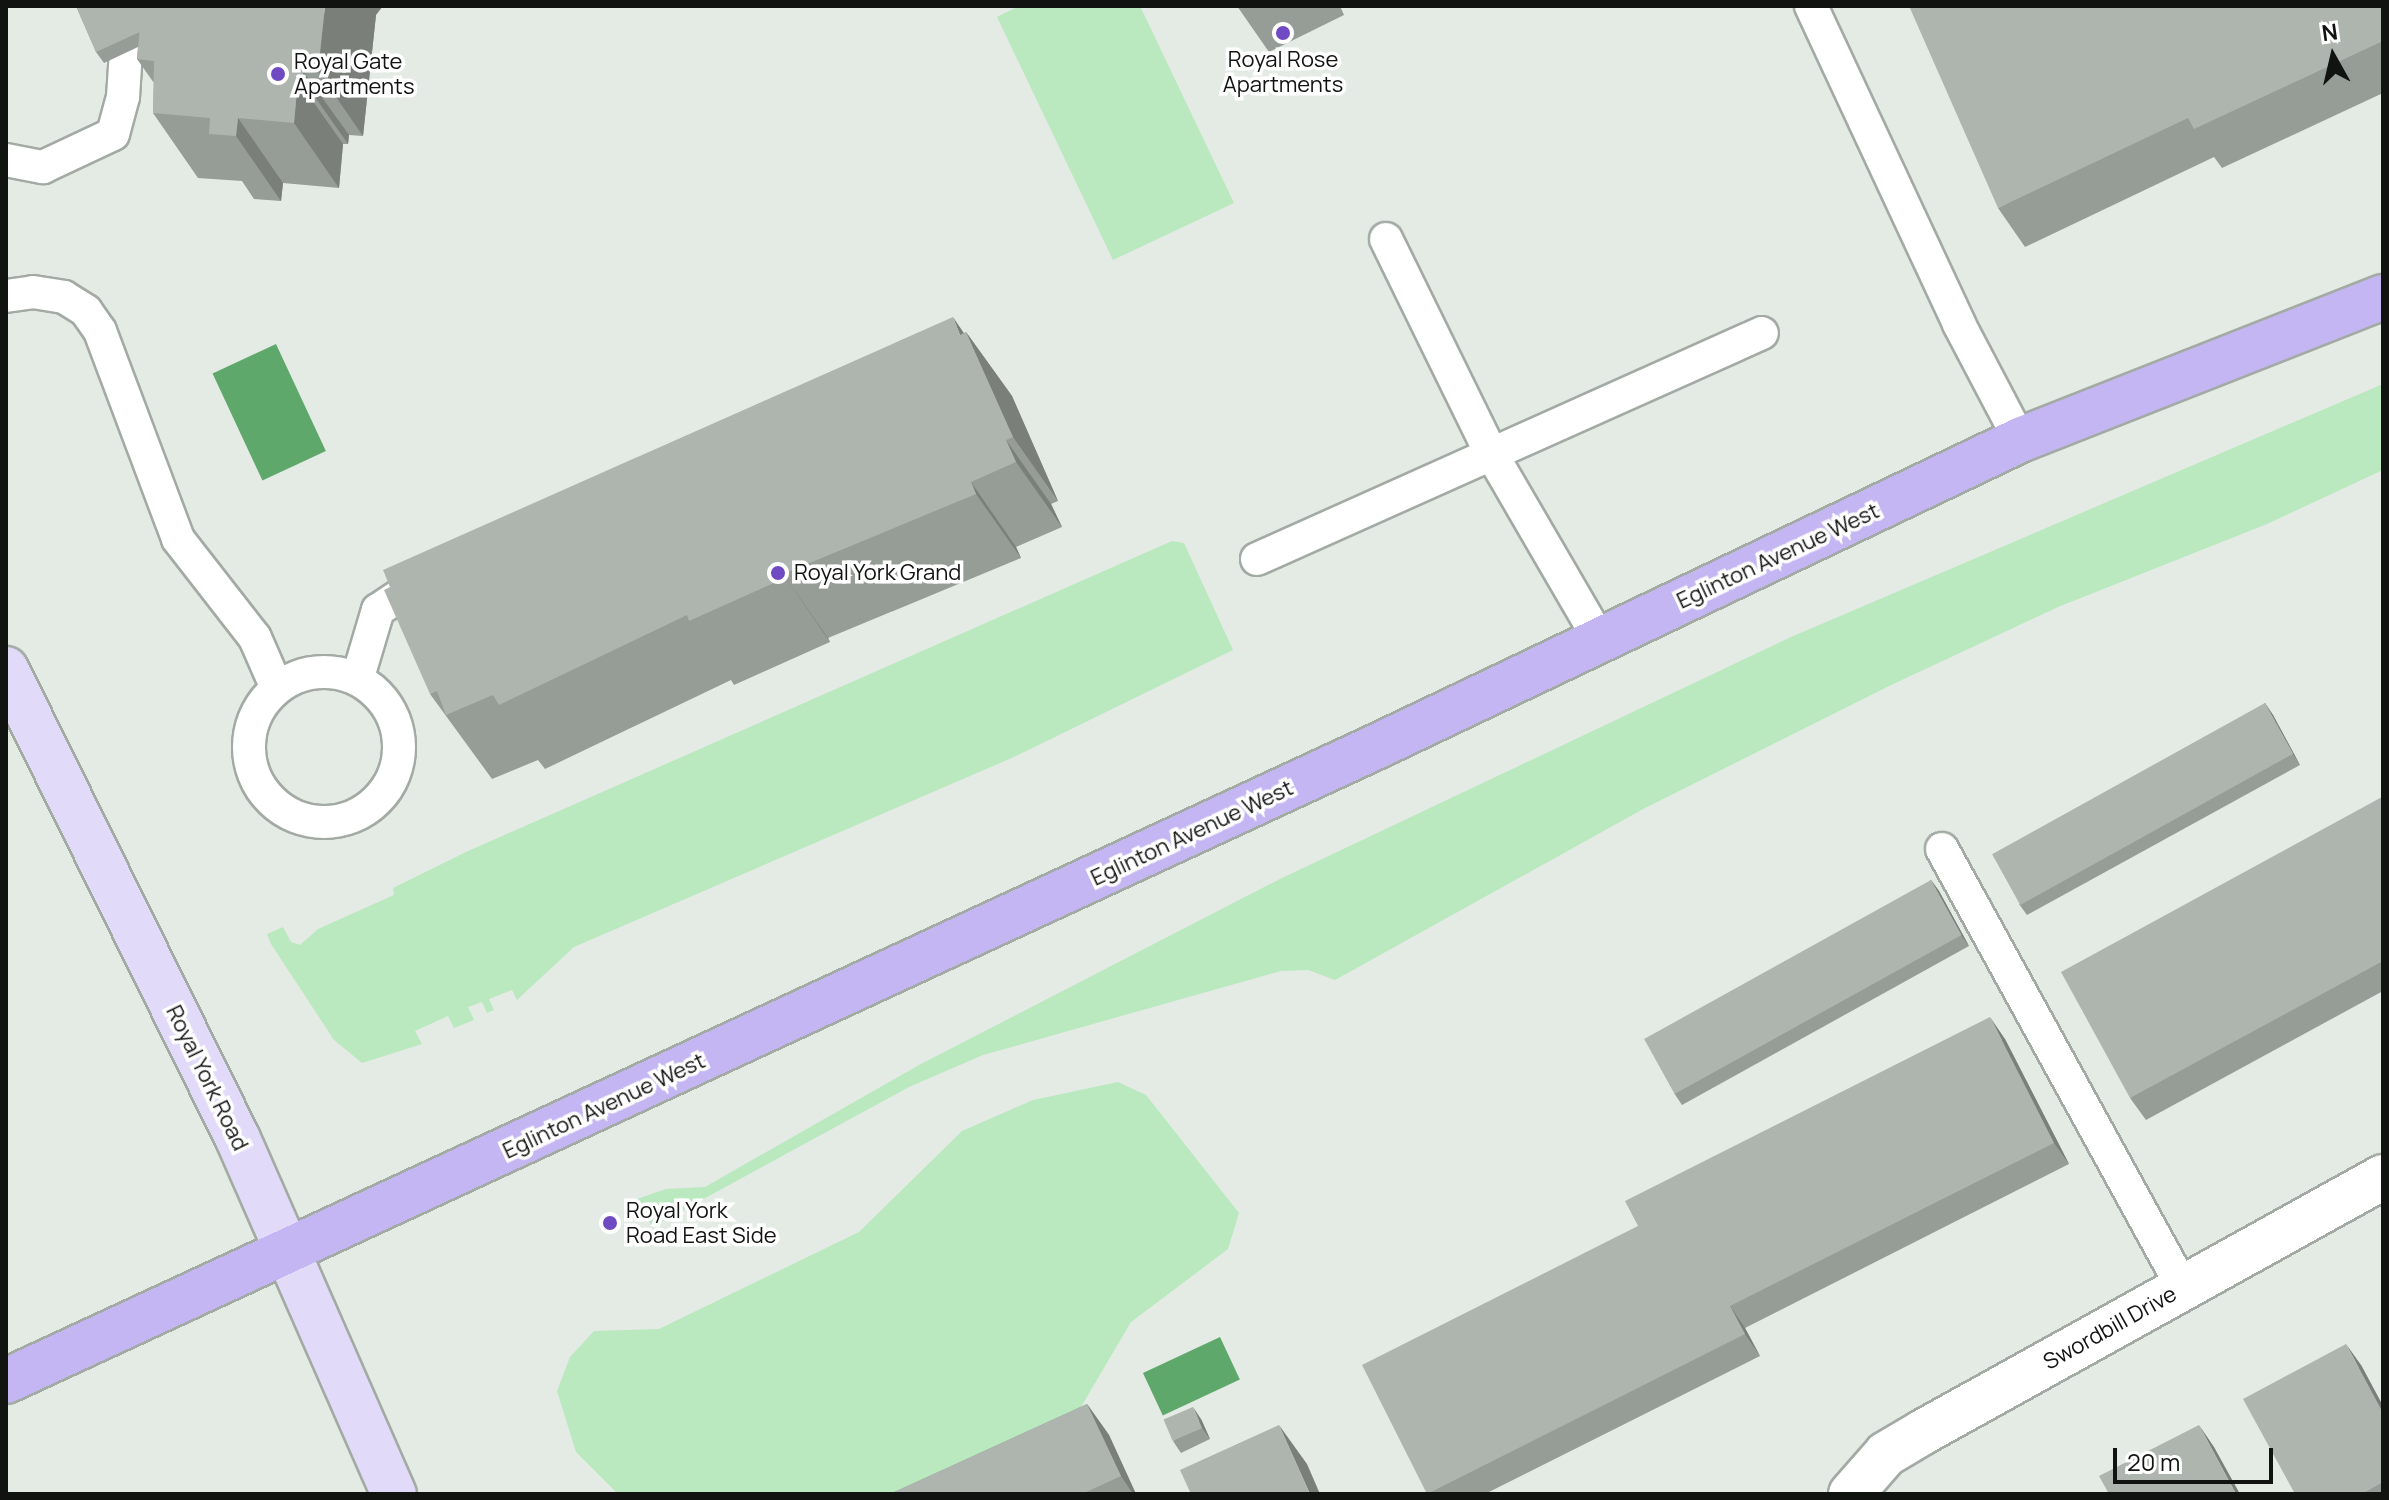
<!DOCTYPE html>
<html>
<head>
<meta charset="utf-8">
<style>
	body { margin:0 }
	#map { position:relative; width:2389px; height:1500px; overflow:hidden; background:#e4ebe5; font-family:Manrope,sans-serif }
	div>[style] { position:absolute }
	.green>* { inset:0; background:#bae8bf }
	.water>* { inset:0; background:#5fa86b; transform-origin:0 0 }
	.roads { filter:drop-shadow(2px 0 #a3aaa4) drop-shadow(-2px 0 #a3aaa4) drop-shadow(0 2px #a3aaa4) drop-shadow(0 -2px #a3aaa4) }
	.lane>* { height:32px; margin:-16px; padding:0 16px; transform-origin:16px; border-radius:16px; background:#fff }
	.lane>.ring { margin:-16px; padding:0; box-sizing:content-box; background:none; border:32px solid #fff; border-radius:50% }
	.street>* { height:44px; margin:-22px; padding:0 22px; transform-origin:22px; border-radius:22px; background:#fff }
	.secondary>* { height:44px; margin:-22px; padding:0 22px; transform-origin:22px; border-radius:22px; background:#e2daf9 }
	.primary>* { height:44px; margin:-22px; padding:0 22px; transform-origin:22px; border-radius:22px; background:#c4b6f2 }
	.wall>* { inset:0; background:#969c96 }
	.shaded-wall>* { inset:0; background:#7a7f7a }
	.building>* { inset:0; background:#aeb5af; transform-origin:0 0 }
	.dots>* { width:22px; height:22px; translate:-50% -50%; box-sizing:border-box; border:4px solid #fff; border-radius:50% }
	span { translate:-50% -50%; white-space:nowrap; text-align:center; line-height:1.15; -webkit-text-stroke:7px #fff; paint-order:stroke }
	.poi-label { font-size:22px; color:#111311 }
	.left { translate:0 -50%; text-align:left }
	.street-label { font-size:22px; color:#111311 }
	.frame { position:absolute; inset:0; border:8px solid #111311; pointer-events:none }
	.north { position:absolute; left:2293px; top:16px; width:80px; height:80px; -webkit-text-stroke:6px #fff; paint-order:stroke; rotate:352deg; font-size:22px; font-weight:700; line-height:32px; text-align:center; color:#111311 }
	.north::after { content:''; display:block; margin:auto; width:28px; height:36px; background:#111311; clip-path:polygon(50% 0,100% 100%,50% 72%,0 100%) }
	.scale { position:absolute; left:2113px; top:1448px; width:160px; height:36px; box-sizing:border-box; border:4px solid #111311; border-top:0; padding-left:10px; font-size:24px; line-height:28px; white-space:nowrap; color:#111311; -webkit-text-stroke:6px #fff; paint-order:stroke }
</style>
</head>
<body>
<div id="map">
	<div class="green">
		<div style="clip-path:polygon(1019px 6px,1140px 6px,1234px 203px,1113px 260px,997px 17px)"></div>
		<div style="clip-path:polygon(2383px 384px,2383px 470px,2267px 524px,2058px 607px,1887px 687px,1645px 808px,1335px 980px,1308px 970px,1281px 971px,983px 1055px,909px 1087px,652px 1227px,637px 1199px,666px 1189px,705px 1187px,919px 1065px,1280px 879px,1791px 637px)"></div>
		<div style="clip-path:polygon(1172px 541px,1184px 543px,1233px 650px,1014px 757px,574px 947px,517px 1000px,512px 990px,489px 999px,494px 1010px,487px 1013px,482px 1002px,468px 1007px,474px 1020px,454px 1028px,448px 1016px,415px 1031px,422px 1044px,362px 1063px,334px 1040px,271px 944px,267px 934px,283px 927px,291px 942px,300px 945px,318px 929px,394px 895px,393px 888px,466px 852px)"></div>
		<div style="clip-path:polygon(1118px 1082px,1146px 1095px,1239px 1213px,1228px 1249px,1131px 1322px,1078px 1412px,927px 1494px,618px 1494px,576px 1452px,557px 1391px,570px 1357px,594px 1331px,659px 1329px,859px 1232px,962px 1131px,1033px 1100px)"></div>
	</div>
	<div class="water">
		<div style="left:276px;top:344px;width:118px;height:70px;rotate:65deg"></div>
		<div style="left:1220px;top:1337px;width:47px;height:85px;rotate:65deg"></div>
	</div>
	<div class="roads">
		<div class="lane">
			<div style="left:1811px;top:6px;width:351px;rotate:65deg"></div>
			<div style="left:1959px;top:324px;width:131px;rotate:62.3deg"></div>
			<div style="left:6px;top:160px;width:38px;rotate:11deg"></div>
			<div style="left:43px;top:167px;width:77px;rotate:-25.2deg"></div>
			<div style="left:113px;top:134px;width:38px;rotate:-75deg"></div>
			<div style="left:123px;top:97px;width:47px;rotate:-86.3deg"></div>
			<div style="left:126px;top:50px;width:46px;rotate:-106.5deg"></div>
			<div style="left:1386px;top:239px;width:238px;rotate:63.9deg"></div>
			<div style="left:1491px;top:453px;width:216px;rotate:59.8deg"></div>
			<div style="left:6px;top:296px;width:27px;rotate:-8deg"></div>
			<div style="left:33px;top:292px;width:31px;rotate:9deg"></div>
			<div style="left:64px;top:297px;width:26px;rotate:32deg"></div>
			<div style="left:86px;top:311px;width:24px;rotate:55deg"></div>
			<div style="left:100px;top:331px;width:222px;rotate:69.4deg"></div>
			<div style="left:178px;top:539px;width:125px;rotate:52.1deg"></div>
			<div style="left:255px;top:638px;width:52px;rotate:66.4deg"></div>
			<div style="left:1257px;top:559px;width:553px;rotate:-24.11deg"></div>
			<div class="ring" style="left:249px;top:672px;width:118px;height:118px"></div>
			<div style="left:358px;top:677px;width:70px;rotate:-73.4deg"></div>
			<div style="left:378px;top:610px;width:58px;rotate:-33.7deg"></div>
			<div style="left:1942px;top:849px;width:501px;rotate:61.23deg"></div>
		</div>
		<div class="street">
			<div style="left:1851px;top:1494px;width:53px;rotate:-48.8deg"></div>
			<div style="left:1886px;top:1454px;width:43px;rotate:-30.7deg"></div>
			<div style="left:1923px;top:1432px;width:526px;rotate:-29deg"></div>
		</div>
		<div class="secondary">
			<div style="left:6px;top:669px;width:524px;rotate:63.73deg"></div>
			<div style="left:238px;top:1139px;width:388px;rotate:66.3deg"></div>
		</div>
		<div class="primary">
			<div style="left:6px;top:1381px;width:1519px;rotate:-24.84deg"></div>
			<div style="left:1384px;top:743px;width:704px;rotate:-25.47deg"></div>
			<div style="left:2020px;top:440px;width:390px;rotate:-21.5deg"></div>
		</div>
	</div>
	<div class="wall">
		<div style="clip-path:polygon(76px 6px,376px 15px,363px 136px,349px 135px,348px 144px,343px 144px,339px 188px,283px 183px,281px 201px,254px 199px,242px 181px,198px 178px,153px 113px,154px 83px,137px 59px,138px 47px,104px 63px,96px 52px)"></div>
		<div style="clip-path:polygon(1237px 6px,1340px 6px,1344px 15px,1269px 52px)"></div>
		<div style="clip-path:polygon(2383px 6px,2383px 93px,2222px 168px,2214px 157px,2025px 247px,1998px 208px)"></div>
		<div style="clip-path:polygon(966px 332px,1012px 396px,1058px 501px,1051px 504px,1062px 527px,1016px 547px,1021px 558px,828px 638px,830px 642px,734px 685px,731px 680px,545px 769px,538px 760px,492px 779px,430px 694px)"></div>
		<div style="clip-path:polygon(2265px 703px,2273px 715px,2300px 765px,2027px 915px,2019px 904px)"></div>
		<div style="clip-path:polygon(2383px 799px,2383px 991px,2146px 1120px,2130px 1098px)"></div>
		<div style="clip-path:polygon(1931px 880px,1939px 891px,1969px 946px,1682px 1105px,1674px 1093px)"></div>
		<div style="clip-path:polygon(2005px 1039px,2069px 1164px,1745px 1328px,1760px 1356px,1485px 1494px,1427px 1494px)"></div>
		<div style="clip-path:polygon(2361px 1365px,2383px 1406px,2383px 1494px,2295px 1494px)"></div>
		<div style="clip-path:polygon(1087px 1404px,1109px 1435px,1136px 1494px,890px 1494px)"></div>
		<div style="clip-path:polygon(1201px 1419px,1210px 1439px,1181px 1453px,1173px 1441px)"></div>
	</div>
	<div class="shaded-wall">
		<div style="clip-path:polygon(325px 6px,383px 6px,376px 15px,363px 136px,318px 71px)"></div>
		<div style="clip-path:polygon(303px 71px,349px 135px,348px 144px,303px 80px)"></div>
		<div style="clip-path:polygon(298px 80px,343px 144px,339px 188px,294px 123px)"></div>
		<div style="clip-path:polygon(238px 118px,283px 183px,281px 201px,236px 136px)"></div>
		<div style="clip-path:polygon(953px 317px,972px 345px,966px 332px,1012px 396px,1058px 501px,1013px 437px,960px 335px)"></div>
		<div style="clip-path:polygon(1006px 440px,1051px 504px,1062px 527px,1016px 462px)"></div>
		<div style="clip-path:polygon(971px 482px,1016px 547px,1021px 558px,976px 494px)"></div>
		<div style="clip-path:polygon(783px 574px,828px 638px,830px 642px)"></div>
		<div style="clip-path:polygon(2265px 703px,2273px 715px,2300px 765px,2293px 754px)"></div>
		<div style="clip-path:polygon(1931px 880px,1939px 891px,1969px 946px,1961px 935px)"></div>
		<div style="clip-path:polygon(1990px 1017px,2005px 1039px,2069px 1164px,2054px 1143px)"></div>
		<div style="clip-path:polygon(1730px 1306px,1745px 1328px,1760px 1356px,1745px 1334px)"></div>
		<div style="clip-path:polygon(2346px 1344px,2361px 1365px,2383px 1406px,2383px 1413px)"></div>
		<div style="clip-path:polygon(1087px 1404px,1109px 1435px,1136px 1494px,1133px 1494px,1121px 1476px)"></div>
		<div style="clip-path:polygon(1193px 1407px,1201px 1419px,1210px 1439px,1202px 1428px)"></div>
		<div style="clip-path:polygon(1279px 1425px,1307px 1464px,1320px 1494px,1310px 1494px)"></div>
		<div style="clip-path:polygon(2199px 1425px,2214px 1447px,2240px 1494px,2236px 1494px)"></div>
	</div>
	<div class="building">
		<div style="clip-path:polygon(76px 6px,143px 6px,140px 32px,96px 52px)"></div>
		<div style="clip-path:polygon(142px 6px,325px 6px,318px 71px,303px 71px,303px 80px,298px 80px,294px 123px,238px 118px,236px 136px,209px 134px,210px 118px,153px 113px,154px 61px,137px 59px)"></div>
		<div style="clip-path:polygon(1909px 6px,2383px 6px,2383px 41px,2194px 129px,2188px 118px,1998px 208px)"></div>
		<div style="clip-path:polygon(953px 317px,960px 335px,966px 332px,1013px 437px,1006px 440px,1016px 462px,971px 482px,976px 494px,783px 574px,785px 578px,689px 621px,687px 615px,499px 705px,493px 695px,446px 715px,437px 691px,430px 694px,384px 590px,390px 587px,383px 570px)"></div>
		<div style="left:2265px;top:703px;width:58px;height:312px;rotate:61deg"></div>
		<div style="clip-path:polygon(2382px 797px,2383px 799px,2383px 961px,2130px 1098px,2061px 972px)"></div>
		<div style="left:1931px;top:880px;width:63px;height:328px;rotate:61deg"></div>
		<div style="clip-path:polygon(1990px 1017px,2054px 1143px,1730px 1306px,1745px 1334px,1427px 1494px,1362px 1365px,1638px 1226px,1625px 1201px)"></div>
		<div style="clip-path:polygon(2346px 1344px,2383px 1413px,2383px 1482px,2362px 1494px,2295px 1494px,2243px 1399px)"></div>
		<div style="clip-path:polygon(1087px 1404px,1121px 1476px,1082px 1494px,890px 1494px)"></div>
		<div style="left:1193px;top:1407px;width:23px;height:32px;rotate:67deg"></div>
		<div style="clip-path:polygon(1279px 1425px,1310px 1494px,1191px 1494px,1180px 1470px)"></div>
		<div style="clip-path:polygon(2199px 1425px,2236px 1494px,2109px 1494px,2099px 1476px)"></div>
	</div>
	<div class="dots">
		<div style="left:1283px;top:33px;background:#6f4ac3"></div>
		<div style="left:278px;top:74px;background:#6f4ac3"></div>
		<div style="left:778px;top:573px;background:#6f4ac3"></div>
		<div style="left:610px;top:1223px;background:#6f4ac3"></div>
	</div>
	<div class="poi-label">
		<span style="left:1283px;top:72px">Royal Rose<br>Apartments</span>
		<span class="left" style="left:294px;top:74px">Royal Gate<br>Apartments</span>
		<span class="left" style="left:794px;top:573px">Royal York Grand</span>
		<span class="left" style="left:626px;top:1223px">Royal York<br>Road East Side</span>
	</div>
	<div class="street-label">
		<span style="left:1778px;top:556px;rotate:-25deg">Eglinton Avenue West</span>
		<span style="left:1192px;top:833px;rotate:-25deg">Eglinton Avenue West</span>
		<span style="left:207px;top:1078px;rotate:64deg">Royal York Road</span>
		<span style="left:604px;top:1106px;rotate:-25deg">Eglinton Avenue West</span>
		<span style="left:2110px;top:1328px;rotate:-29deg">Swordbill Drive</span>
	</div>
	<div class="frame"></div>
	<div class="north">N</div>
	<div class="scale">20 m</div>
</div>
</body>
</html>
